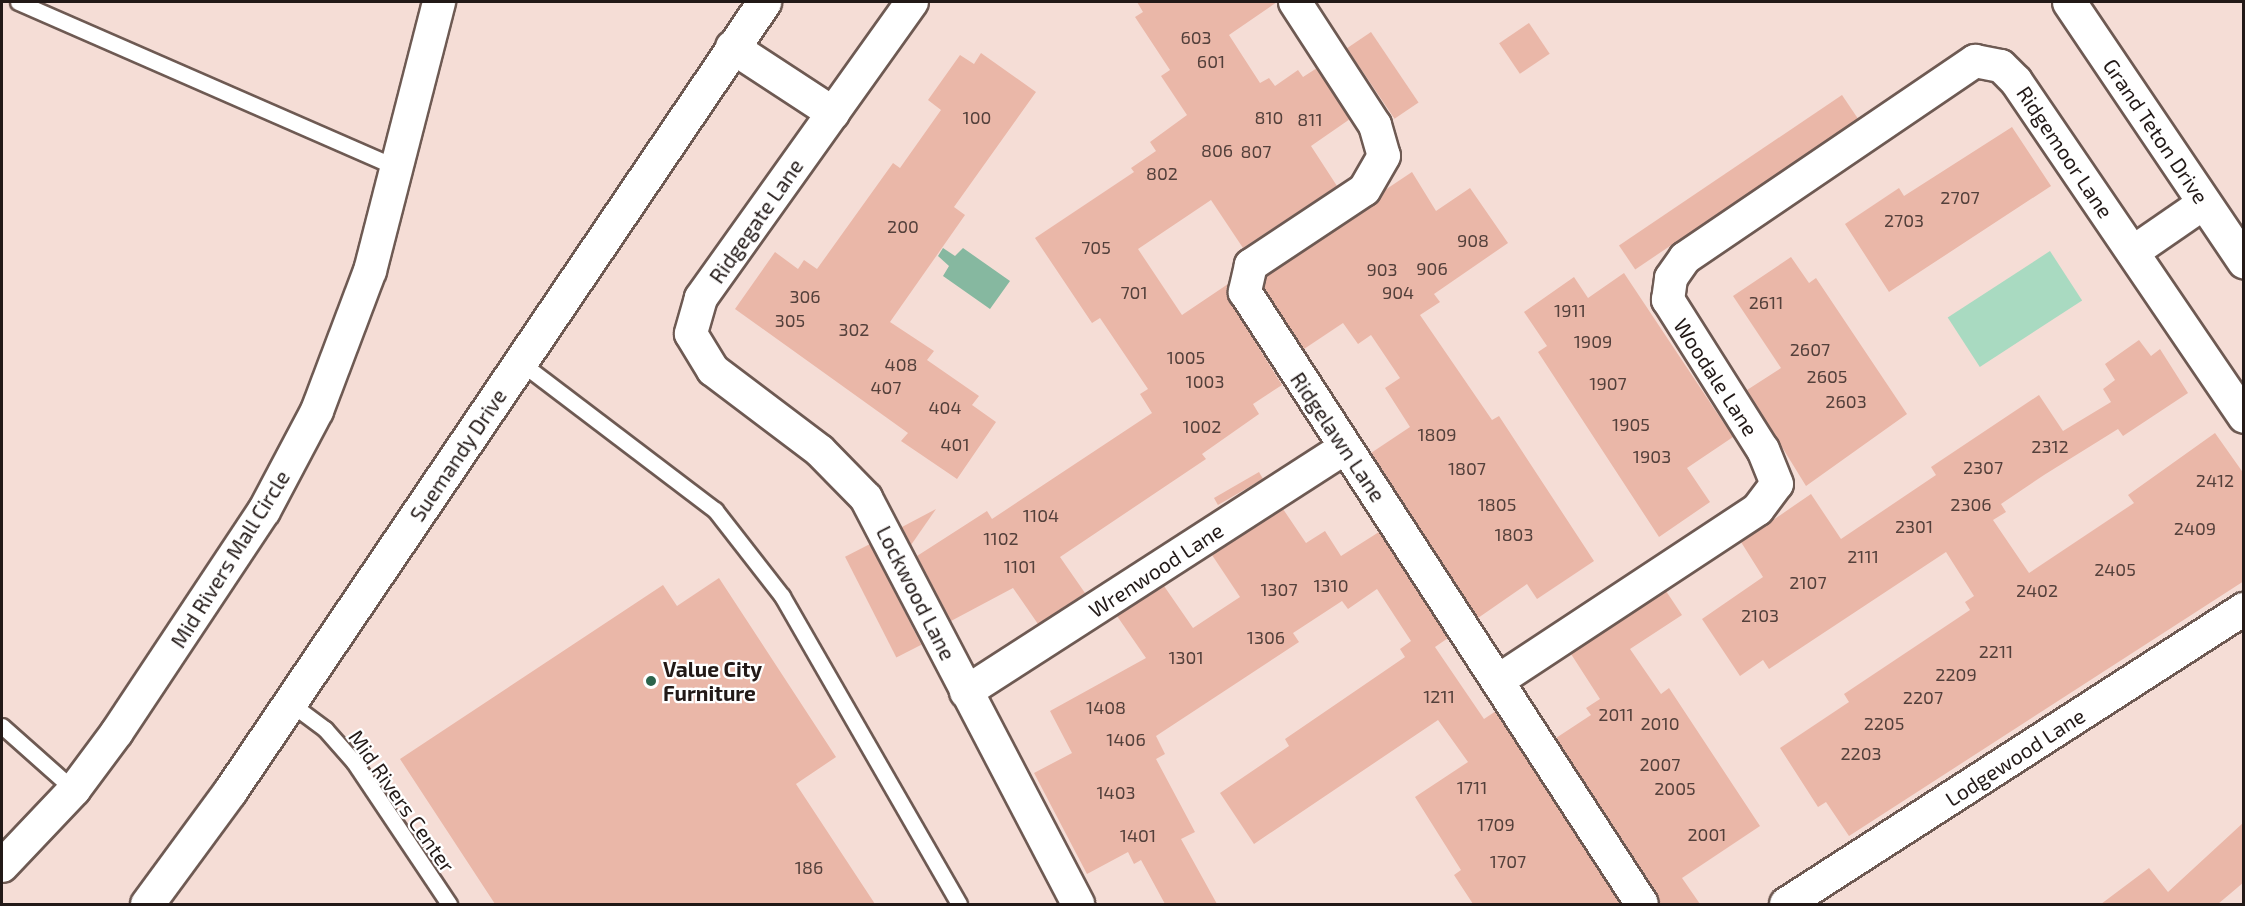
<!DOCTYPE html>
<html>
<head>
<meta charset="utf-8">
<style>
	body { margin:0 }
	#map { position:relative; width:2245px; height:906px; overflow:hidden; background:#f5ddd6; font-family:"Exo 2",sans-serif }
	div>[style] { position:absolute }
	.green>* { inset:0; background:#a9dac1; transform-origin:0 0 }
	.water>* { inset:0; background:#86b8a0 }
	.building>* { inset:0; background:#eab7a8; transform-origin:0 0 }
	.roads { filter:drop-shadow(2px 0 #6e5a53) drop-shadow(-2px 0 #6e5a53) drop-shadow(0 2px #6e5a53) drop-shadow(0 -2px #6e5a53) }
	.lane>* { height:15px; margin:-7.5px; padding:0 7.5px; transform-origin:7.5px; border-radius:7.5px; background:#fff }
	.street>* { height:32px; margin:-16px; padding:0 16px; transform-origin:16px; border-radius:16px; background:#fff }
	.secondary>* { height:33px; margin:-16.5px; padding:0 16.5px; transform-origin:16.5px; border-radius:16.5px; background:#fff }
	.dots>* { width:16px; height:16px; translate:-50% -50%; box-sizing:border-box; border:3px solid #fff; border-radius:50% }
	span { translate:-50% -50%; white-space:nowrap; text-align:center; line-height:1.15; -webkit-text-stroke:4.5px #fff; paint-order:stroke }
	.number-label { font-size:18px; color:#54403b }
	.number-label span { -webkit-text-stroke-width:0 }
	.street-label { font-size:21px; color:#221917 }
	.poi-label { font-size:21px; color:#221917; font-weight:700 }
	.left { translate:0 -50%; text-align:left }
	.frame { position:absolute; inset:0; border:3px solid #221917; pointer-events:none }
</style>
</head>
<body>
<div id="map">
	<div class="green">
		<div style="left:2050px;top:251px;width:59px;height:122px;rotate:57deg"></div>
	</div>
	<div class="water">
		<div style="clip-path:polygon(943px 248px,955px 256px,963px 248px,1010px 281px,990px 309px,943px 276px,949px 266px,938px 256px)"></div>
	</div>
	<div class="building">
		<div style="clip-path:polygon(1137px 2px,1277px 2px,1229px 35px,1260px 83px,1269px 78px,1275px 86px,1298px 70px,1303px 77px,1317px 68px,1350px 119px,1311px 146px,1337px 186px,1243px 248px,1211px 200px,1138px 249px,1182px 315px,1228px 284px,1230px 302px,1282px 385px,1253px 404px,1259px 414px,1202px 454px,1206px 459px,1060px 557px,1085px 593px,1038px 624px,1013px 588px,951px 621px,917px 556px,987px 511px,992px 519px,1152px 413px,1140px 394px,1148px 389px,1100px 318px,1092px 323px,1035px 238px,1134px 172px,1131px 168px,1156px 151px,1150px 142px,1187px 115px,1161px 76px,1170px 70px,1135px 17px,1143px 12px)"></div>
		<div style="left:1529px;top:23px;width:37px;height:36px;rotate:56deg"></div>
		<div style="left:1371px;top:32px;width:85px;height:29px;rotate:56deg"></div>
		<div style="clip-path:polygon(981px 53px,1036px 92px,954px 207px,965px 215px,890px 322px,934px 351px,927px 360px,979px 396px,972px 405px,996px 422px,957px 479px,901px 441px,908px 433px,735px 309px,775px 252px,798px 269px,804px 260px,817px 269px,893px 163px,900px 168px,941px 110px,928px 100px,960px 55px,974px 64px)"></div>
		<div style="left:1842px;top:95px;width:29px;height:269px;rotate:56deg"></div>
		<div style="clip-path:polygon(2012px 127px,2051px 186px,1889px 292px,1845px 224px,1899px 188px,1904px 196px)"></div>
		<div style="clip-path:polygon(1412px 172px,1436px 211px,1470px 188px,1508px 243px,1434px 294px,1440px 302px,1420px 315px,1492px 420px,1499px 416px,1594px 561px,1537px 599px,1527px 584px,1478px 618px,1371px 453px,1410px 427px,1385px 388px,1400px 378px,1371px 335px,1358px 344px,1343px 323px,1304px 349px,1264px 289px,1267px 276px,1374px 205px,1385px 190px)"></div>
		<div style="clip-path:polygon(1791px 257px,1809px 283px,1816px 278px,1907px 414px,1806px 486px,1747px 390px,1781px 368px,1733px 296px)"></div>
		<div style="clip-path:polygon(1624px 273px,1733px 437px,1687px 468px,1710px 502px,1659px 537px,1538px 352px,1547px 346px,1524px 312px,1574px 277px,1588px 298px)"></div>
		<div style="clip-path:polygon(2139px 340px,2151px 356px,2160px 349px,2188px 393px,2123px 436px,2118px 429px,2044px 475px,2001px 504px,2006px 512px,1993px 520px,2029px 573px,2134px 503px,2128px 495px,2215px 433px,2244px 474px,2244px 581px,1849px 836px,1826px 802px,1818px 807px,1780px 748px,1849px 702px,1844px 694px,1970px 610px,1965px 602px,1974px 596px,1946px 552px,1769px 669px,1763px 660px,1740px 676px,1702px 619px,1763px 577px,1741px 542px,1811px 494px,1841px 539px,1936px 475px,1931px 467px,2039px 395px,2063px 431px,2111px 402px,2103px 389px,2115px 380px,2105px 364px)"></div>
		<div style="left:1259px;top:472px;width:8px;height:52px;rotate:60deg"></div>
		<div style="clip-path:polygon(936px 509px,911px 545px,902px 527px)"></div>
		<div style="clip-path:polygon(1283px 509px,1306px 543px,1325px 531px,1341px 556px,1379px 532px,1448px 638px,1435px 647px,1484px 719px,1496px 711px,1621px 904px,1473px 904px,1454px 875px,1461px 870px,1415px 797px,1468px 762px,1438px 720px,1254px 844px,1220px 793px,1289px 746px,1285px 739px,1405px 657px,1400px 649px,1411px 641px,1377px 589px,1348px 609px,1342px 601px,1293px 633px,1299px 642px,1156px 736px,1165px 754px,1156px 759px,1195px 832px,1181px 839px,1217px 904px,1165px 904px,1141px 860px,1134px 864px,1128px 852px,1087px 874px,1034px 773px,1072px 753px,1050px 711px,1146px 658px,1117px 616px,1164px 586px,1193px 628px,1240px 597px,1212px 555px)"></div>
		<div style="left:870px;top:544px;width:113px;height:28px;rotate:63deg"></div>
		<div style="clip-path:polygon(719px 578px,836px 757px,796px 784px,875px 904px,495px 904px,400px 759px,663px 585px,677px 606px)"></div>
		<div style="clip-path:polygon(1666px 591px,1682px 615px,1630px 649px,1661px 694px,1669px 688px,1760px 826px,1682px 878px,1700px 904px,1660px 904px,1556px 738px,1591px 715px,1586px 708px,1600px 699px,1571px 654px)"></div>
		<div style="clip-path:polygon(2244px 822px,2244px 882px,2218px 904px,2101px 904px,2149px 868px,2168px 892px)"></div>
	</div>
	<div class="roads">
		<div class="lane">
			<div style="left:18px;top:2px;width:415px;rotate:23.6deg"></div>
			<div style="left:520px;top:362px;width:245px;rotate:37.2deg"></div>
			<div style="left:715px;top:510px;width:109px;rotate:52.1deg"></div>
			<div style="left:782px;top:596px;width:355px;rotate:60.1deg"></div>
			<div style="left:290px;top:703px;width:44px;rotate:36.6deg"></div>
			<div style="left:325px;top:729px;width:44px;rotate:48.7deg"></div>
			<div style="left:354px;top:762px;width:171px;rotate:56.2deg"></div>
			<div style="left:2px;top:726px;width:96px;rotate:41.6deg"></div>
		</div>
		<div class="street">
			<div style="left:912px;top:2px;width:364px;rotate:125.5deg"></div>
			<div style="left:701px;top:298px;width:37px;rotate:106deg"></div>
			<div style="left:691px;top:334px;width:42px;rotate:58.6deg"></div>
			<div style="left:713px;top:370px;width:134px;rotate:37.1deg"></div>
			<div style="left:820px;top:451px;width:66px;rotate:45.6deg"></div>
			<div style="left:866px;top:498px;width:458px;rotate:62.4deg"></div>
			<div style="left:1295px;top:2px;width:147px;rotate:57deg"></div>
			<div style="left:1375px;top:125px;width:32px;rotate:74deg"></div>
			<div style="left:1384px;top:156px;width:39px;rotate:120deg"></div>
			<div style="left:1364px;top:190px;width:136px;rotate:146.4deg"></div>
			<div style="left:1251px;top:265px;width:28px;rotate:103deg"></div>
			<div style="left:1245px;top:292px;width:729px;rotate:57.03deg"></div>
			<div style="left:732px;top:47px;width:121px;rotate:33.2deg"></div>
			<div style="left:2133px;top:252px;width:86px;rotate:-34.6deg"></div>
			<div style="left:1499px;top:680px;width:310px;rotate:-33.4deg"></div>
			<div style="left:1758px;top:509px;width:31px;rotate:-53deg"></div>
			<div style="left:1777px;top:484px;width:37px;rotate:-112deg"></div>
			<div style="left:1763px;top:450px;width:178px;rotate:-122.3deg"></div>
			<div style="left:1668px;top:300px;width:22px;rotate:-82deg"></div>
			<div style="left:1671px;top:278px;width:24px;rotate:-55deg"></div>
			<div style="left:1685px;top:258px;width:351px;rotate:-34.2deg"></div>
			<div style="left:1975px;top:61px;width:26px;rotate:11deg"></div>
			<div style="left:2001px;top:66px;width:21px;rotate:45deg"></div>
			<div style="left:2016px;top:81px;width:406px;rotate:55.8deg"></div>
			<div style="left:966px;top:692px;width:451px;rotate:-32.8deg"></div>
			<div style="left:2px;top:866px;width:105px;rotate:-46.5deg"></div>
			<div style="left:74px;top:790px;width:72px;rotate:-53.4deg"></div>
			<div style="left:117px;top:732px;width:265px;rotate:-56.4deg"></div>
			<div style="left:264px;top:511px;width:113px;rotate:-62.1deg"></div>
			<div style="left:317px;top:411px;width:150px;rotate:-69.3deg"></div>
			<div style="left:370px;top:271px;width:278px;rotate:-75.6deg"></div>
			<div style="left:1786px;top:904px;width:545px;rotate:-32.79deg"></div>
		</div>
		<div class="secondary">
			<div style="left:2069px;top:2px;width:313px;rotate:56deg"></div>
			<div style="left:147px;top:904px;width:140px;rotate:-53.7deg"></div>
			<div style="left:230px;top:791px;width:953px;rotate:-55.91deg"></div>
		</div>
	</div>
	<div class="dots">
		<div style="left:651px;top:681px;background:#2b634b"></div>
	</div>
	<div class="number-label">
		<span style="left:1196px;top:37px">603</span>
		<span style="left:1211px;top:61px">601</span>
		<span style="left:977px;top:117px">100</span>
		<span style="left:1269px;top:117px">810</span>
		<span style="left:1310px;top:119px">811</span>
		<span style="left:1217px;top:150px">806</span>
		<span style="left:1256px;top:151px">807</span>
		<span style="left:1162px;top:173px">802</span>
		<span style="left:1960px;top:197px">2707</span>
		<span style="left:1904px;top:220px">2703</span>
		<span style="left:903px;top:226px">200</span>
		<span style="left:1473px;top:240px">908</span>
		<span style="left:1096px;top:247px">705</span>
		<span style="left:1432px;top:268px">906</span>
		<span style="left:1382px;top:269px">903</span>
		<span style="left:1134px;top:292px">701</span>
		<span style="left:1398px;top:292px">904</span>
		<span style="left:805px;top:296px">306</span>
		<span style="left:1766px;top:302px">2611</span>
		<span style="left:1570px;top:310px">1911</span>
		<span style="left:790px;top:320px">305</span>
		<span style="left:854px;top:329px">302</span>
		<span style="left:1593px;top:341px">1909</span>
		<span style="left:1810px;top:349px">2607</span>
		<span style="left:1186px;top:357px">1005</span>
		<span style="left:901px;top:364px">408</span>
		<span style="left:1827px;top:376px">2605</span>
		<span style="left:1205px;top:381px">1003</span>
		<span style="left:1608px;top:383px">1907</span>
		<span style="left:886px;top:387px">407</span>
		<span style="left:1846px;top:401px">2603</span>
		<span style="left:945px;top:407px">404</span>
		<span style="left:1631px;top:424px">1905</span>
		<span style="left:1202px;top:426px">1002</span>
		<span style="left:1437px;top:434px">1809</span>
		<span style="left:955px;top:444px">401</span>
		<span style="left:2050px;top:446px">2312</span>
		<span style="left:1652px;top:456px">1903</span>
		<span style="left:1983px;top:467px">2307</span>
		<span style="left:1467px;top:468px">1807</span>
		<span style="left:2215px;top:480px">2412</span>
		<span style="left:1497px;top:504px">1805</span>
		<span style="left:1971px;top:504px">2306</span>
		<span style="left:1041px;top:515px">1104</span>
		<span style="left:1914px;top:526px">2301</span>
		<span style="left:2195px;top:528px">2409</span>
		<span style="left:1514px;top:534px">1803</span>
		<span style="left:1001px;top:538px">1102</span>
		<span style="left:1863px;top:556px">2111</span>
		<span style="left:1020px;top:566px">1101</span>
		<span style="left:2115px;top:569px">2405</span>
		<span style="left:1808px;top:582px">2107</span>
		<span style="left:1331px;top:585px">1310</span>
		<span style="left:1279px;top:589px">1307</span>
		<span style="left:2037px;top:590px">2402</span>
		<span style="left:1760px;top:615px">2103</span>
		<span style="left:1266px;top:637px">1306</span>
		<span style="left:1996px;top:651px">2211</span>
		<span style="left:1186px;top:657px">1301</span>
		<span style="left:1956px;top:674px">2209</span>
		<span style="left:1439px;top:696px">1211</span>
		<span style="left:1923px;top:697px">2207</span>
		<span style="left:1106px;top:707px">1408</span>
		<span style="left:1616px;top:714px">2011</span>
		<span style="left:1660px;top:723px">2010</span>
		<span style="left:1884px;top:723px">2205</span>
		<span style="left:1126px;top:739px">1406</span>
		<span style="left:1861px;top:753px">2203</span>
		<span style="left:1660px;top:764px">2007</span>
		<span style="left:1472px;top:787px">1711</span>
		<span style="left:1675px;top:788px">2005</span>
		<span style="left:1116px;top:792px">1403</span>
		<span style="left:1496px;top:824px">1709</span>
		<span style="left:1707px;top:834px">2001</span>
		<span style="left:1138px;top:835px">1401</span>
		<span style="left:1508px;top:861px">1707</span>
		<span style="left:809px;top:867px">186</span>
	</div>
	<div class="street-label">
		<span style="left:2156px;top:131px;rotate:56deg">Grand Teton Drive</span>
		<span style="left:2065px;top:152px;rotate:56deg">Ridgemoor Lane</span>
		<span style="left:756px;top:221px;rotate:-55deg">Ridgegate Lane</span>
		<span style="left:1716px;top:377px;rotate:57deg">Woodale Lane</span>
		<span style="left:1338px;top:437px;rotate:56deg">Ridgelawn Lane</span>
		<span style="left:458px;top:455px;rotate:-56deg">Suemandy Drive</span>
		<span style="left:230px;top:559px;rotate:-58deg">Mid Rivers Mall Circle</span>
		<span style="left:1156px;top:570px;rotate:-33deg">Wrenwood Lane</span>
		<span style="left:916px;top:593px;rotate:63deg">Lockwood Lane</span>
		<span style="left:2015px;top:757px;rotate:-33deg">Lodgewood Lane</span>
		<span style="left:402px;top:801px;rotate:55deg">Mid Rivers Center</span>
	</div>
	<div class="poi-label">
		<span class="left" style="left:663px;top:681px">Value City<br>Furniture</span>
	</div>
	<div class="frame"></div>
</div>
</body>
</html>
